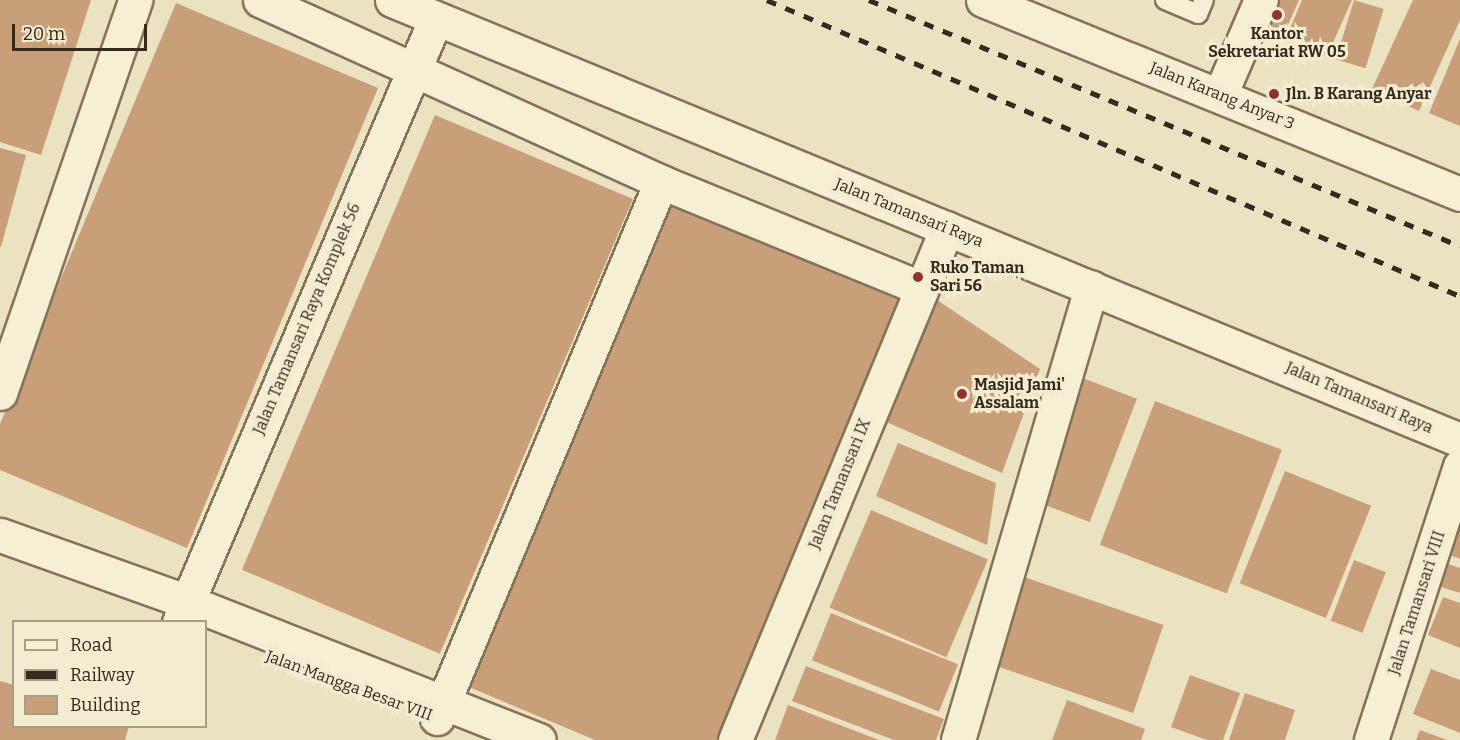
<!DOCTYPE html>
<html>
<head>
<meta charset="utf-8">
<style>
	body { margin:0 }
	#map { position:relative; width:1460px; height:740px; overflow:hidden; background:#ebe2c1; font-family:Bitter,serif }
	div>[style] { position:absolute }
	.building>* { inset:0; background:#c89f78; transform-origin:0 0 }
	.roads { filter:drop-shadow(2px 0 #847359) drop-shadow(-2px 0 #847359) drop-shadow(0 2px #847359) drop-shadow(0 -2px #847359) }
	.lane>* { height:18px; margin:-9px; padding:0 9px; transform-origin:9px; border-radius:9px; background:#f7efd4 }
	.street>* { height:33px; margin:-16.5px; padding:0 16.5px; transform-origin:16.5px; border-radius:16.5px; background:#f7efd4 }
	.secondary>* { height:33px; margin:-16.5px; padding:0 16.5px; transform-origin:16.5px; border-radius:16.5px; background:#f7efd4 }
	.rail>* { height:4.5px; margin-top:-2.25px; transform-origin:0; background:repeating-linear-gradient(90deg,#342a1d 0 10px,transparent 0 20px) }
	.dots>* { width:16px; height:16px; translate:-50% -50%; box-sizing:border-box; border:3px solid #f3ecd0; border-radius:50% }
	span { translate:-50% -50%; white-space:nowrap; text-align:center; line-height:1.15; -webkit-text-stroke:6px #f3ecd0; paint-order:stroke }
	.poi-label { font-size:16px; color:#342a1d; font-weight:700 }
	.left { translate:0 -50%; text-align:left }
	.street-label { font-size:16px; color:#342a1d }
	.legend { position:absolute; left:12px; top:620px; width:195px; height:108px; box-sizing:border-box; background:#f3ecd0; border:2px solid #a79e88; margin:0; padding:8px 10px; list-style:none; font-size:18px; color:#342a1d }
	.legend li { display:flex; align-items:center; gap:12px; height:30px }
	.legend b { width:30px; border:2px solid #a79e88 }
	.scale { position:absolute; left:12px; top:24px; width:135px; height:27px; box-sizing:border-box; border:3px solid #342a1d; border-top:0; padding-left:8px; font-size:18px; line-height:21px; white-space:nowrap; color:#342a1d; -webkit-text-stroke:4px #f3ecd0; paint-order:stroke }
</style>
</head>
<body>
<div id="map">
	<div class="building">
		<div style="clip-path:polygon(0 0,91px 0,41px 155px,0 142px)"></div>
		<div style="clip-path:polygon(1268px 0,1299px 0,1281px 41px,1255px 30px)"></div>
		<div style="clip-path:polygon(1302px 0,1352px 0,1327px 56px,1286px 38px)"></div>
		<div style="left:1354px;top:0;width:31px;height:62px;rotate:17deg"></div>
		<div style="clip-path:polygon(1413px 0,1460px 0,1460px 20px,1419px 111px,1372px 89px)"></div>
		<div style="clip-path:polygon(176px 3px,378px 88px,187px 548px,0 470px,0 424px)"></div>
		<div style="clip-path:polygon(1460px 39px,1460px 126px,1429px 113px)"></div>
		<div style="left:435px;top:115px;width:215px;height:494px;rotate:23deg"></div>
		<div style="clip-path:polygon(0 148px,26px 155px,1px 247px,0 246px)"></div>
		<div style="clip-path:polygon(666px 203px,902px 301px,718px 740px,595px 740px,464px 685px)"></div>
		<div style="clip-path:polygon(934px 298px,1040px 369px,1002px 473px,882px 420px)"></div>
		<div style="left:1080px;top:377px;width:61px;height:132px;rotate:21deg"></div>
		<div style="left:1155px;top:401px;width:136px;height:154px;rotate:21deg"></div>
		<div style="clip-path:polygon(898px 443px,996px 483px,987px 545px,876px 496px)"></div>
		<div style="left:1285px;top:471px;width:93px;height:121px;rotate:22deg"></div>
		<div style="left:871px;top:510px;width:127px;height:106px;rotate:23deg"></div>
		<div style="clip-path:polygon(1460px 510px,1460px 559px,1442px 552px)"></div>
		<div style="left:1354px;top:560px;width:34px;height:65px;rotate:21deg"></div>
		<div style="clip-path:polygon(1436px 560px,1460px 568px,1460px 593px,1428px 583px)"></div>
		<div style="left:1015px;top:574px;width:157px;height:93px;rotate:19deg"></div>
		<div style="clip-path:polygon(1443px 597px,1460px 603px,1460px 648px,1428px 635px)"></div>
		<div style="left:831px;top:613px;width:137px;height:51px;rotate:22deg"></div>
		<div style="clip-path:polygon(806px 666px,944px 719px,936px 740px,894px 740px,792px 701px)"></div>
		<div style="clip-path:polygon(1431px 669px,1460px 680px,1460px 733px,1413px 714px)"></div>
		<div style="clip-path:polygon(1190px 675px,1240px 693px,1223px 740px,1207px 740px,1171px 727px)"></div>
		<div style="clip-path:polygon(0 681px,14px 685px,14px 726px,129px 726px,125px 740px,0 740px)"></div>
		<div style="clip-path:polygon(1245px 693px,1295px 710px,1285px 740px,1229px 740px)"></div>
		<div style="clip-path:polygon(1067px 700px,1145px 729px,1141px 740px,1052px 740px)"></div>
		<div style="clip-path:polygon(788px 705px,879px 740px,775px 740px)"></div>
		<div style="clip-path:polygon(1420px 730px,1447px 740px,1416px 740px)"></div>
	</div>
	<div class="roads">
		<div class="lane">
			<div style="left:1165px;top:0;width:36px;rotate:23deg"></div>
			<div style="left:1198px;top:14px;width:15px;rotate:-67deg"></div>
		</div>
		<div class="street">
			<div style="left:260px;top:0;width:440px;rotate:24.4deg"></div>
			<div style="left:661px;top:182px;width:281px;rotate:22.2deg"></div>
			<div style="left:1220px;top:95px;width:103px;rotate:-66.7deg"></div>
			<div style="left:0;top:393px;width:416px;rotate:-71deg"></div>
			<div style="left:0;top:535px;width:200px;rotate:19.6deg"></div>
			<div style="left:188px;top:602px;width:377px;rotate:21.5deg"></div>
			<div style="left:179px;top:622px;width:656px;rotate:-66.95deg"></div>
			<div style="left:437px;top:718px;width:581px;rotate:-67.32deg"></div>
			<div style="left:735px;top:740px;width:554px;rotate:-67.51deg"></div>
			<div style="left:958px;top:740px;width:472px;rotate:-73.6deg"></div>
			<div style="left:1371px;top:740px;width:288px;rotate:-72deg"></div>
		</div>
		<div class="secondary">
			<div style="left:392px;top:0;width:1155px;rotate:22.39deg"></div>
			<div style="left:983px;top:0;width:515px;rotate:22.13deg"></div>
		</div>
	</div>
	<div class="rail">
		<div style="left:767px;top:0;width:754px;rotate:23.13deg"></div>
		<div style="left:869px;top:0;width:640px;rotate:22.6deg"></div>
	</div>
	<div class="dots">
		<div style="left:1277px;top:15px;background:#90332c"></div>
		<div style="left:1274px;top:94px;background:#90332c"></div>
		<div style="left:918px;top:277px;background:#90332c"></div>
		<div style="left:962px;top:394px;background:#90332c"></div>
	</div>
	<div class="poi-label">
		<span style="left:1277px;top:43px">Kantor<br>Sekretariat RW 05</span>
		<span class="left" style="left:1286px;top:94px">Jln. B Karang Anyar</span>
		<span class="left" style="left:930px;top:277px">Ruko Taman<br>Sari 56</span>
		<span class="left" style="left:974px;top:394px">Masjid Jami'<br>Assalam</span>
	</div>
	<div class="street-label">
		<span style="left:1222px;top:96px;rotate:22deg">Jalan Karang Anyar 3</span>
		<span style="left:909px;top:213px;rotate:22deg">Jalan Tamansari Raya</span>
		<span style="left:307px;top:319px;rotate:-67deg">Jalan Tamansari Raya Komplek 56</span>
		<span style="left:1359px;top:398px;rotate:23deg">Jalan Tamansari Raya</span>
		<span style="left:840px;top:484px;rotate:-68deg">Jalan Tamansari IX</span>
		<span style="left:1417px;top:603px;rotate:-72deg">Jalan Tamansari VIII</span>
		<span style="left:349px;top:686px;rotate:20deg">Jalan Mangga Besar VIII</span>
	</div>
	<ul class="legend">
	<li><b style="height:8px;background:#f7efd4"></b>Road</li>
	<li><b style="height:8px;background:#342a1d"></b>Railway</li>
	<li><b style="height:16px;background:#c89f78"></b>Building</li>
	</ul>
	<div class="scale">20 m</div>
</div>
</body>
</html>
